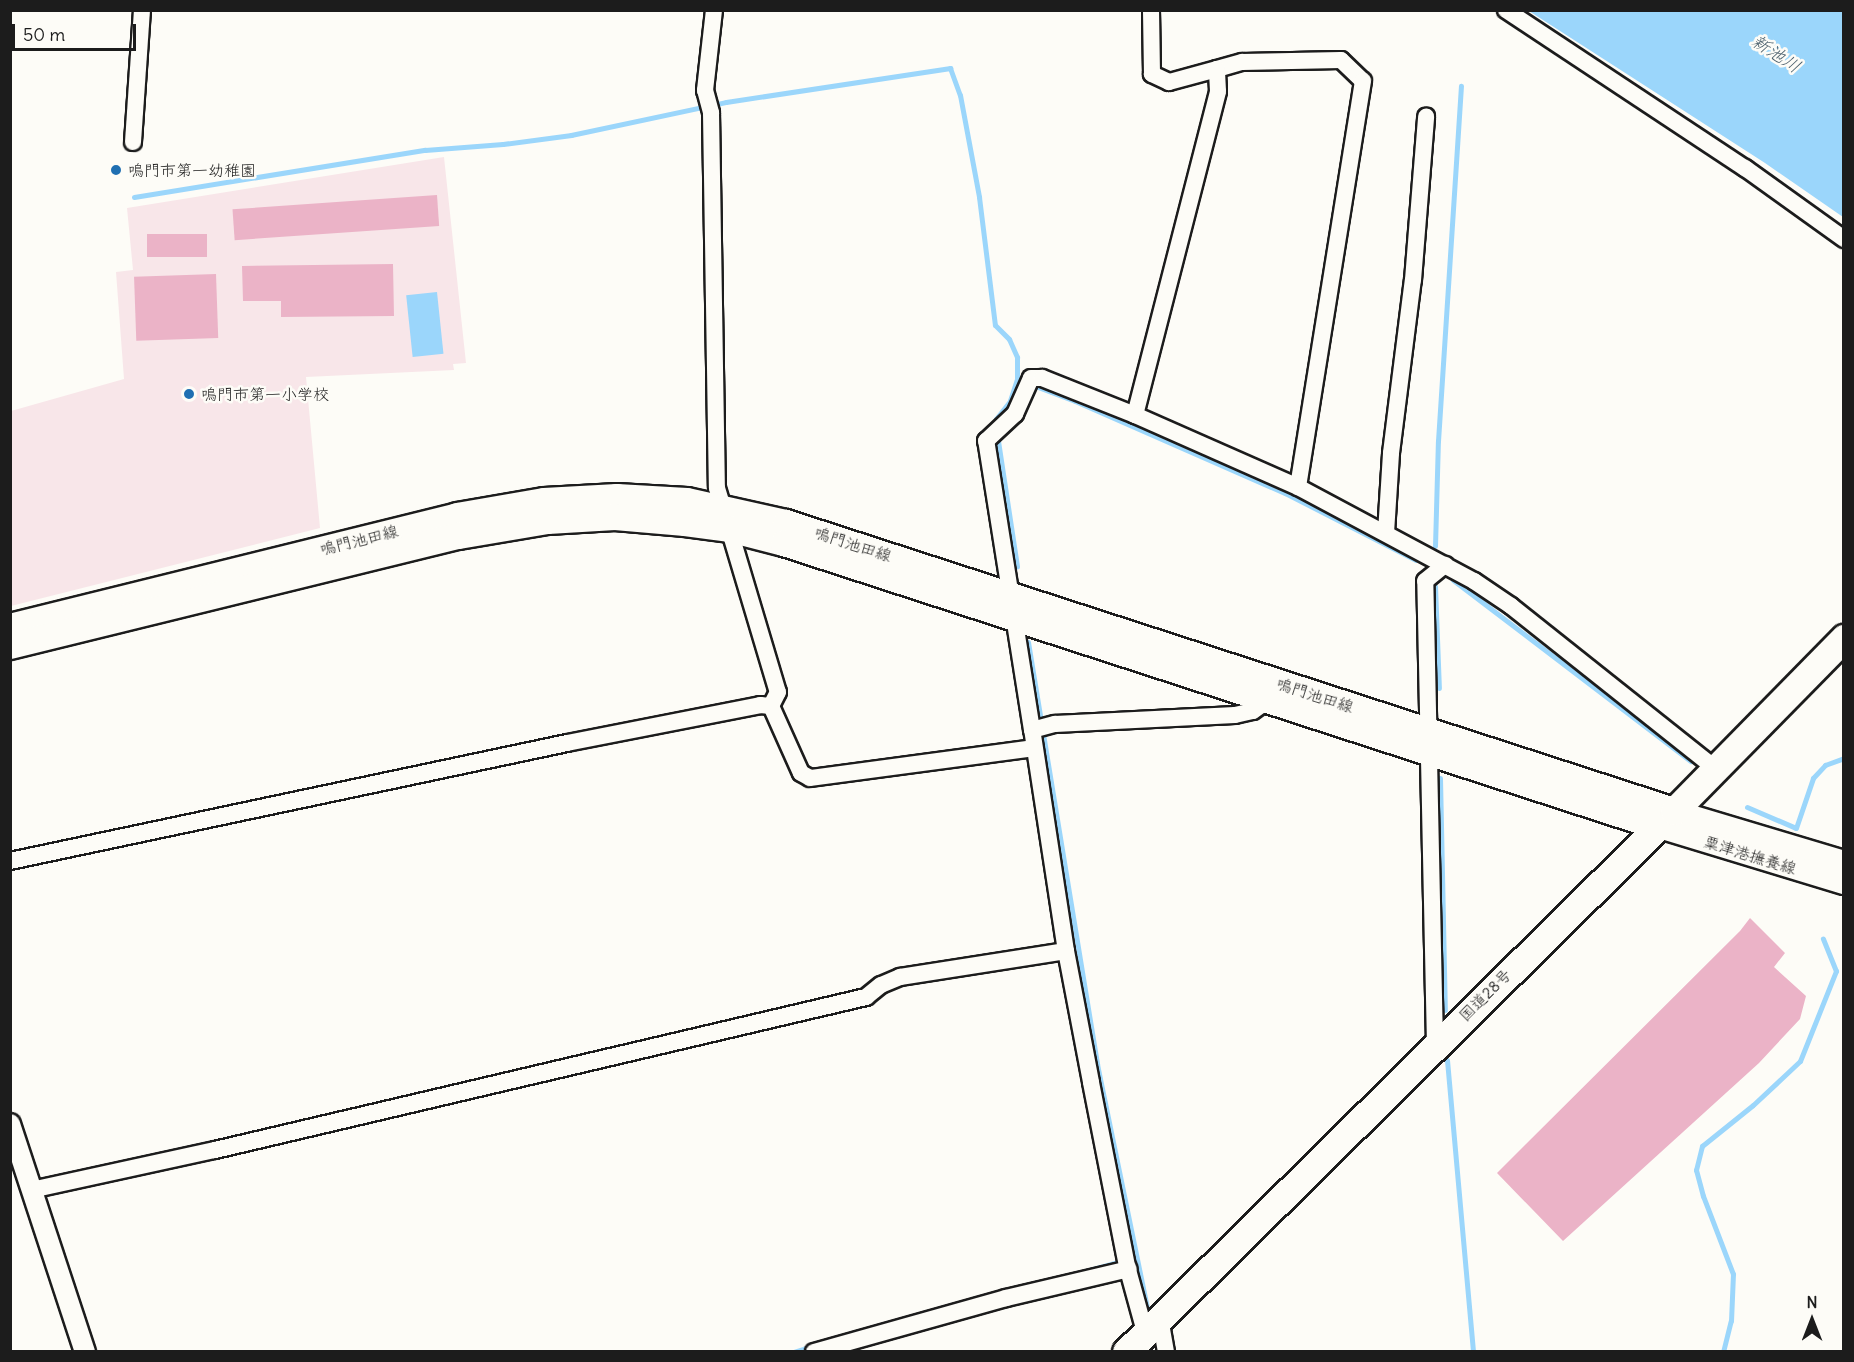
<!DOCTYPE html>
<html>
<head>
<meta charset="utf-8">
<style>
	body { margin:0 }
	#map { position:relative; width:1854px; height:1362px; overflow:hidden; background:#fdfcf7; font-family:Delius,"Klee One",sans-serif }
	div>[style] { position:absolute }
	.built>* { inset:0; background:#f8e6e9 }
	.water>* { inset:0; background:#9bd6fb; transform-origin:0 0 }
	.stream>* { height:5px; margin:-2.5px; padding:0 2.5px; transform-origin:2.5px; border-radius:2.5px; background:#9bd6fb }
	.building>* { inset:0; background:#ebb3c7; transform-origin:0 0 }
	.roads { filter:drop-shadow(2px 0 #1c1c1c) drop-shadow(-2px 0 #1c1c1c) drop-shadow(0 2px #1c1c1c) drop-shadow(0 -2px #1c1c1c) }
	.minor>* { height:16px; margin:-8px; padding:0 8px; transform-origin:8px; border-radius:8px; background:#fdfcf7 }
	.tertiary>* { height:20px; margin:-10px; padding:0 10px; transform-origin:10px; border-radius:10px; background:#fdfcf7 }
	.secondary>* { height:22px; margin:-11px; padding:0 11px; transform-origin:11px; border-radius:11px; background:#fdfcf7 }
	.primary>* { height:26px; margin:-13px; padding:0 13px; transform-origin:13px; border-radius:13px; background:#fdfcf7 }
	.trunk>* { height:27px; margin:-13.5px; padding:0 13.5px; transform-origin:13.5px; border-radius:13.5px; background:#fdfcf7 }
	.dots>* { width:16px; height:16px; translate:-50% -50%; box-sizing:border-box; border:3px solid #fdfcf7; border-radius:50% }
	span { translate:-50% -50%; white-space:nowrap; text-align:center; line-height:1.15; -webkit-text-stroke:5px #fdfcf7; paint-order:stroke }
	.poi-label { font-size:16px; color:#1c1c1c }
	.left { translate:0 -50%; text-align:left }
	.street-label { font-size:16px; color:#1c1c1c }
	.water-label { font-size:18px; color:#485d6a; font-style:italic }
	.frame { position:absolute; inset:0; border:12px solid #1c1c1c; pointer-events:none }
	.north { position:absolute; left:1782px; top:1290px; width:60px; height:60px; -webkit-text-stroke:4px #fdfcf7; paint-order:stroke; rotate:0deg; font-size:16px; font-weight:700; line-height:24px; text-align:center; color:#1c1c1c }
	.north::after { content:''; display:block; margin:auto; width:21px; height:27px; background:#1c1c1c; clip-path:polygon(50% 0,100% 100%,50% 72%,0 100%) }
	.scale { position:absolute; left:12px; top:24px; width:124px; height:27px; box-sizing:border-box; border:3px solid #1c1c1c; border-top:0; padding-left:8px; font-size:18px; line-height:21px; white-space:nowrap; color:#1c1c1c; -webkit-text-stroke:4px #fdfcf7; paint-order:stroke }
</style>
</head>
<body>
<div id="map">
	<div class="built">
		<div style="clip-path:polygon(444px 157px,466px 363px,453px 364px,454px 370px,306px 377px,320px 528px,11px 606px,11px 411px,124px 379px,116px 272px,133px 270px,127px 208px)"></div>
	</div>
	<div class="water">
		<div style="clip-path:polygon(1529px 11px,1843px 11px,1843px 217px,1765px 163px)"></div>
		<div style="left:437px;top:292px;width:62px;height:31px;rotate:84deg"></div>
	</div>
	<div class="stream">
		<div style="left:134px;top:197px;width:295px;rotate:-9.2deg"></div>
		<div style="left:425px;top:150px;width:78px;rotate:-4.4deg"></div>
		<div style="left:503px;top:144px;width:69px;rotate:-7.5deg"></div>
		<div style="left:571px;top:135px;width:158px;rotate:-12deg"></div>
		<div style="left:726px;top:102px;width:227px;rotate:-8.6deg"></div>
		<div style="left:950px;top:68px;width:29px;rotate:70deg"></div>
		<div style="left:960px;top:95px;width:104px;rotate:79.4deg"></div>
		<div style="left:979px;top:197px;width:129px;rotate:82.9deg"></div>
		<div style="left:995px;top:325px;width:20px;rotate:45deg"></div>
		<div style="left:1009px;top:339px;width:20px;rotate:66deg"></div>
		<div style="left:1017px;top:357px;width:22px;rotate:90deg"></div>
		<div style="left:1017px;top:379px;width:23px;rotate:108deg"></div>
		<div style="left:1010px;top:401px;width:23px;rotate:128deg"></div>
		<div style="left:996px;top:419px;width:6px;rotate:99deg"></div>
		<div style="left:1030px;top:384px;width:48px;rotate:20.7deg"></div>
		<div style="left:1075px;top:401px;width:229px;rotate:23.7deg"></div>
		<div style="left:1285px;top:493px;width:147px;rotate:27.1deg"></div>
		<div style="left:997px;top:434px;width:134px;rotate:81.4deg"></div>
		<div style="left:1435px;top:546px;width:105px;rotate:-88.4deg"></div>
		<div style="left:1438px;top:441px;width:356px;rotate:-86.3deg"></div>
		<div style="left:1453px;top:580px;width:299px;rotate:37.3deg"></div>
		<div style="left:1435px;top:586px;width:102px;rotate:87.8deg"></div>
		<div style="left:1028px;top:642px;width:428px;rotate:80.7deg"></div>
		<div style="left:1097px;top:1064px;width:248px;rotate:78.4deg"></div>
		<div style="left:1440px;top:778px;width:232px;rotate:88.8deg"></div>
		<div style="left:1747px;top:807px;width:53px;rotate:23.2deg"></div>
		<div style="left:1796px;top:828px;width:53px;rotate:-71.2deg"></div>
		<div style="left:1813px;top:778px;width:18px;rotate:-47deg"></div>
		<div style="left:1825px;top:765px;width:20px;rotate:-20deg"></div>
		<div style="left:1447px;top:1060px;width:293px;rotate:84.9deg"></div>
		<div style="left:1082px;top:1272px;width:45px;rotate:-15.6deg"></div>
		<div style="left:794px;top:1352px;width:19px;rotate:-18deg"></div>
		<div style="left:1723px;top:1352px;width:32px;rotate:-76deg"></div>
		<div style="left:1731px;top:1321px;width:47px;rotate:-87.6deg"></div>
		<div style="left:1733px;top:1274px;width:84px;rotate:-111deg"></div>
		<div style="left:1703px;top:1196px;width:27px;rotate:-105deg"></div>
		<div style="left:1696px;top:1170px;width:25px;rotate:-76deg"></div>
		<div style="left:1702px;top:1146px;width:65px;rotate:-38.8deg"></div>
		<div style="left:1753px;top:1105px;width:64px;rotate:-43.1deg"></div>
		<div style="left:1800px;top:1061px;width:97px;rotate:-68.2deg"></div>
		<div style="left:1836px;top:971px;width:35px;rotate:-112deg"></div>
	</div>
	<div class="building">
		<div style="left:437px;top:195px;width:31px;height:205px;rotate:86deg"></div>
		<div style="left:207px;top:234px;width:23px;height:60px;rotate:90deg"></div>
		<div style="clip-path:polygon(393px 264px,394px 316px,281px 317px,281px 301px,243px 301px,242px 266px)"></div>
		<div style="left:216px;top:274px;width:64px;height:82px;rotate:88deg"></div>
		<div style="clip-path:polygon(1750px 918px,1785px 953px,1774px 967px,1806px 996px,1800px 1019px,1759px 1063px,1563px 1241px,1497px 1173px,1740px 931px)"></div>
	</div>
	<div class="roads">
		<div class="minor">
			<div style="left:714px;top:10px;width:81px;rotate:96.4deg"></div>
			<div style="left:705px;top:90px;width:24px;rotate:75deg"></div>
			<div style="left:711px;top:113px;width:375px;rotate:89.1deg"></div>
			<div style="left:717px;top:488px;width:213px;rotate:73.4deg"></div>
			<div style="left:778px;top:692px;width:16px;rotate:117deg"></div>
			<div style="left:1506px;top:10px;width:287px;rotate:33.5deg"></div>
			<div style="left:1745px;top:168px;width:122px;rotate:35.6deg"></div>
			<div style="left:1217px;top:69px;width:26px;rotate:-16deg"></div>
			<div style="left:1242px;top:62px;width:99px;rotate:-1.2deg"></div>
			<div style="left:1341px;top:60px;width:30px;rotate:44deg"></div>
			<div style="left:1363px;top:81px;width:411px;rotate:99.1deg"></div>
			<div style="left:1298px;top:487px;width:200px;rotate:28.1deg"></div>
			<div style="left:1474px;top:581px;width:45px;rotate:34deg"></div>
			<div style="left:1511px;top:606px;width:260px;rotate:38.5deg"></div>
			<div style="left:133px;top:142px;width:132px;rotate:-86.1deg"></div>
			<div style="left:1135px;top:415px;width:334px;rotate:-75.6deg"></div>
			<div style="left:1218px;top:91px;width:22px;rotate:-93deg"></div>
			<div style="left:1217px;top:69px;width:50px;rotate:164.8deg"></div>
			<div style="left:1169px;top:82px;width:19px;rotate:-155deg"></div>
			<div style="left:1152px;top:74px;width:64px;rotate:-90.9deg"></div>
			<div style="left:1386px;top:533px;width:80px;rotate:-86.4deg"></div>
			<div style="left:1391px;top:453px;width:174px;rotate:-82.8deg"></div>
			<div style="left:1413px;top:280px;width:164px;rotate:-85.4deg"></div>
			<div style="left:771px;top:706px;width:73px;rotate:65.9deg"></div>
			<div style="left:801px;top:773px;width:10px;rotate:29deg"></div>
			<div style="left:810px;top:778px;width:226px;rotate:-7.6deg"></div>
			<div style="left:1032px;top:730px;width:293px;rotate:-99deg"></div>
			<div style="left:986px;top:441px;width:40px;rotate:-43deg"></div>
			<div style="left:1015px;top:414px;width:39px;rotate:-66deg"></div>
			<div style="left:1031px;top:378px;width:11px"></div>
			<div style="left:1042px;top:378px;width:100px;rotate:21.7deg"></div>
			<div style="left:1135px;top:415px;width:178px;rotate:23.8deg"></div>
			<div style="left:10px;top:861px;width:569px;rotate:-11.96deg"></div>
			<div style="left:567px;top:743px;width:197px;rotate:-11.1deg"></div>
			<div style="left:760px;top:705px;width:11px;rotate:5deg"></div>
			<div style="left:1435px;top:1045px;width:464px;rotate:-91.2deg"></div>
			<div style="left:1425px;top:581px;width:26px;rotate:-39deg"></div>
			<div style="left:31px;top:1190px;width:188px;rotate:-12.3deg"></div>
			<div style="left:215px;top:1150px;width:669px;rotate:-13.23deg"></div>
			<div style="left:866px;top:997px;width:19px;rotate:-39deg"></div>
			<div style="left:881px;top:985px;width:21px;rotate:-23deg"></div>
			<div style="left:900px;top:977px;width:168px;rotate:-8.9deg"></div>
			<div style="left:1160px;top:1318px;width:35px;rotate:80deg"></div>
			<div style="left:1145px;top:1332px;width:68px;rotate:-105.3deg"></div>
			<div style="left:1127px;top:1266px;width:187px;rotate:-101.1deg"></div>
			<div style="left:1091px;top:1082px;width:133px;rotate:-100.8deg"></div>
			<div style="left:1066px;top:951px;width:224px;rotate:-98.7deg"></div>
			<div style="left:1032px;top:730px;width:24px;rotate:-15deg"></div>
			<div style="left:1055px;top:724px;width:180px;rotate:-2.9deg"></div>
			<div style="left:1235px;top:715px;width:18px;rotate:-13deg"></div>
			<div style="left:1253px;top:711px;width:17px;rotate:-36deg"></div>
			<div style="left:814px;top:1352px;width:199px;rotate:-15.7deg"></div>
			<div style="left:1006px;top:1298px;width:126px;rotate:-13.3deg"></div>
		</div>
		<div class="tertiary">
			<div style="left:10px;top:1124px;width:240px;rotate:71.8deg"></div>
		</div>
		<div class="secondary">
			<div style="left:1674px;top:811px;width:177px;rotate:16.7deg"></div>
			<div style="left:1656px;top:826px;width:196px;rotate:16.9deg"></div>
		</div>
		<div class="primary">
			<div style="left:10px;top:627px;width:461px;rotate:-13.9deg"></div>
			<div style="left:457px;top:516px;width:88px;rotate:-9.8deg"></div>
			<div style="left:544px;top:501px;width:73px;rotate:-3.1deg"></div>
			<div style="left:617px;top:497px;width:70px;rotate:3.3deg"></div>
			<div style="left:687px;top:501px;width:101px;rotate:12.5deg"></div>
			<div style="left:786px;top:523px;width:934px;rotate:17.97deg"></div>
			<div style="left:10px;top:646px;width:462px;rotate:-13.8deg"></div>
			<div style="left:459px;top:536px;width:90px;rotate:-9.6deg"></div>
			<div style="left:548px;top:521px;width:67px;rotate:-3.4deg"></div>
			<div style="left:615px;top:517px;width:70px;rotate:4.9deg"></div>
			<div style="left:685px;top:523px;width:44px;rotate:7.8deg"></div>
			<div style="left:729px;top:529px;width:57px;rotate:14.3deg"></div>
			<div style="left:784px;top:543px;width:917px;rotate:17.98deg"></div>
		</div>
		<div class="trunk">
			<div style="left:1126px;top:1352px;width:770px;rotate:-44.63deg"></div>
			<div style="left:1674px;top:811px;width:243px;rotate:-45.5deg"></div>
		</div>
	</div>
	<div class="dots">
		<div style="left:116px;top:170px;background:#1f6fb2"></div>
		<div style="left:189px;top:394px;background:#1f6fb2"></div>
	</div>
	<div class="poi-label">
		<span class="left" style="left:128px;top:170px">鳴門市第一幼稚園</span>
		<span class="left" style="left:201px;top:394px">鳴門市第一小学校</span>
	</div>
	<div class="street-label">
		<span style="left:359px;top:540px;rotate:-14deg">鳴門池田線</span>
		<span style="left:853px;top:544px;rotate:18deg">鳴門池田線</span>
		<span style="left:1315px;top:695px;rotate:18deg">鳴門池田線</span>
		<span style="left:1750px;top:855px;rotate:17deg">粟津港撫養線</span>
		<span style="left:1485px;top:995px;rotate:-45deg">国道28号</span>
	</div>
	<div class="water-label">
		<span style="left:1776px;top:54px;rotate:33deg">新池川</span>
	</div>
	<div class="frame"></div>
	<div class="north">N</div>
	<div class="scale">50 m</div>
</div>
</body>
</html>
